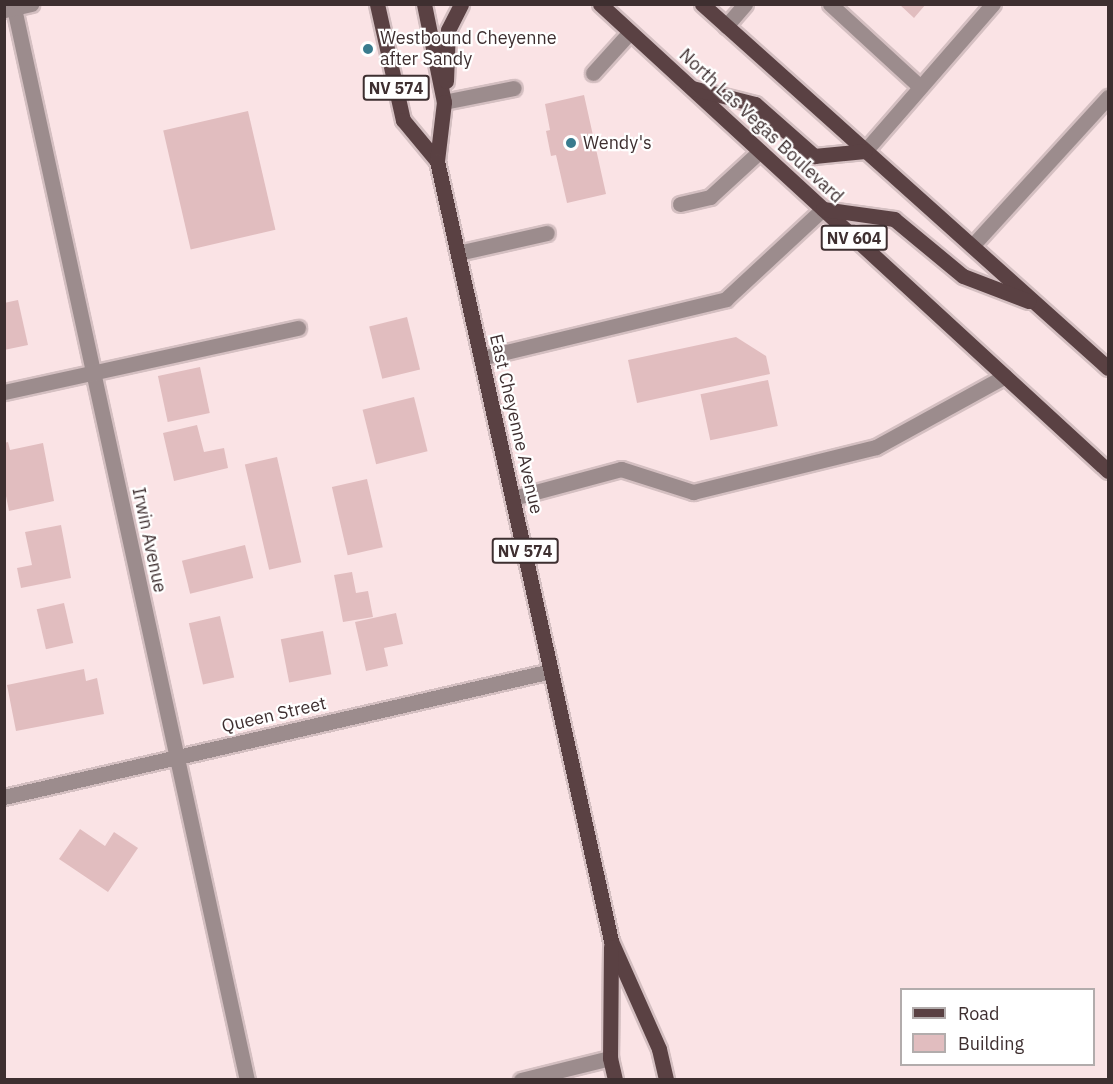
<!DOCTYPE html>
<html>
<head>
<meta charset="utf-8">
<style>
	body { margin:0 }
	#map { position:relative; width:1113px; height:1084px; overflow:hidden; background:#fae3e5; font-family:"IBM Plex Sans",sans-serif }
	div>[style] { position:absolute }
	.building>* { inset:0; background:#e1bdbf; transform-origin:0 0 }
	.roads { filter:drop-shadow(2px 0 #d4bfc1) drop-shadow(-2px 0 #d4bfc1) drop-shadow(0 2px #d4bfc1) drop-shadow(0 -2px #d4bfc1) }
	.minor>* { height:15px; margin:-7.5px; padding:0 7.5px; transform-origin:7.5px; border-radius:7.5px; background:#9c8c8d }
	.major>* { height:15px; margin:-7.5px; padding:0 7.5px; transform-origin:7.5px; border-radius:7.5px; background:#5a4143 }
	.dots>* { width:16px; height:16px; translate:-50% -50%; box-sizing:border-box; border:3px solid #fff; border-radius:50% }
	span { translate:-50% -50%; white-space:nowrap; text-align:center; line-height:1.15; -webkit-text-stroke:4.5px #fff; paint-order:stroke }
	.shield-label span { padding:2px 4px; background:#fff; border:2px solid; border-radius:4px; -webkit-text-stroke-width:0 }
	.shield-label { font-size:16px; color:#3e2f30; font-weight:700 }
	.poi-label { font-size:18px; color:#3e2f30 }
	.left { translate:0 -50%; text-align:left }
	.street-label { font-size:18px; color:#3e2f30 }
	.frame { position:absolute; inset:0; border:6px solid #3e2f30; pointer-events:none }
	.legend { position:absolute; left:900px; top:988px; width:195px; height:78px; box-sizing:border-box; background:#fff; border:2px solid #b2acac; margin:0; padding:8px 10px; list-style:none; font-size:18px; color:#3e2f30 }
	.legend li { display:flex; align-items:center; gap:12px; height:30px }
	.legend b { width:30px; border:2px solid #b2acac }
</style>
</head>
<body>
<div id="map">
	<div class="building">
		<div style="clip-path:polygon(899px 4px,926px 4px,914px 18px)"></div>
		<div style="clip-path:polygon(584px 95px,606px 194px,567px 203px,556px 155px,551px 156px,546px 131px,550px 130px,545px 104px)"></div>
		<div style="left:248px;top:111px;width:122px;height:87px;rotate:77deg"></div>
		<div style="clip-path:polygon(18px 300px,28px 345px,4px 350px,4px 303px)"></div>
		<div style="left:407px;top:317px;width:54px;height:39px;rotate:76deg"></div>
		<div style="clip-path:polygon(736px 337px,766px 356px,770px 374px,637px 403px,628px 360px)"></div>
		<div style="left:200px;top:367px;width:47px;height:43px;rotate:78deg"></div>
		<div style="left:768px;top:380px;width:47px;height:69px;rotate:78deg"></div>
		<div style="left:414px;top:397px;width:56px;height:53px;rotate:76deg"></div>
		<div style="clip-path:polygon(197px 425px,204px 452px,224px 448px,228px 468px,174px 481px,163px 433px)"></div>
		<div style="clip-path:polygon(8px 442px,10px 450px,43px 443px,54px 501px,9px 511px,4px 486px,4px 443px)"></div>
		<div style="left:277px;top:457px;width:108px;height:33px;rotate:77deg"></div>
		<div style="left:367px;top:479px;width:70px;height:36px;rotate:77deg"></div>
		<div style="clip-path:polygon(61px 525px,71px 578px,21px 588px,17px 568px,32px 565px,25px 532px)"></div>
		<div style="left:245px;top:545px;width:34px;height:65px;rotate:76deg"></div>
		<div style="clip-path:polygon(352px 572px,356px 593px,368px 591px,373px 617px,343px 622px,334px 575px)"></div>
		<div style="left:64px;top:603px;width:41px;height:28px;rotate:77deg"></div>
		<div style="clip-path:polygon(396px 613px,403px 644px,384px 648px,388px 666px,366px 671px,355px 622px)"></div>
		<div style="left:220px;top:616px;width:63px;height:32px;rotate:77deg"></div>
		<div style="left:323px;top:631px;width:44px;height:43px;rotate:79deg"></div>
		<div style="clip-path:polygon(84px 669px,86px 681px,97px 678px,104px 714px,16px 731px,7px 685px)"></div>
		<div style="clip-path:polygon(80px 829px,105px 846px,114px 832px,138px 848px,108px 892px,59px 859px)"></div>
	</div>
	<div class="roads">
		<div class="minor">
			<div style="left:830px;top:4px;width:120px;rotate:42.6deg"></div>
			<div style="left:14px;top:8px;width:1097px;rotate:77.74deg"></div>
			<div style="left:5px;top:10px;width:27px;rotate:-13deg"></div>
			<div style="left:726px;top:26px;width:29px;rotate:-49deg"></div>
			<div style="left:593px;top:73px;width:55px;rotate:-47.9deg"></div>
			<div style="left:444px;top:102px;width:71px;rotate:-11.3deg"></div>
			<div style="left:865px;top:151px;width:195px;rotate:-49deg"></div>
			<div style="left:680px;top:204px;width:31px;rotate:-13deg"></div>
			<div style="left:710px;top:197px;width:68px;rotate:-42.6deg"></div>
			<div style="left:972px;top:246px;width:202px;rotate:-47.6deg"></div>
			<div style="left:458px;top:253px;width:91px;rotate:-12.7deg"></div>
			<div style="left:481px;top:358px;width:252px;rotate:-13.5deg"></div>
			<div style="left:726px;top:299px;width:132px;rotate:-42.9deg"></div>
			<div style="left:4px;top:392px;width:301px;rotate:-12.3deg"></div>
			<div style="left:513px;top:498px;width:112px;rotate:-15deg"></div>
			<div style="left:621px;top:469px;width:76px;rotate:17.7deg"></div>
			<div style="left:693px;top:492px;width:188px;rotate:-13.8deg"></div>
			<div style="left:876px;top:447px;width:147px;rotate:-28.8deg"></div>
			<div style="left:4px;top:797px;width:561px;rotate:-12.97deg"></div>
			<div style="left:521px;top:1080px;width:92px;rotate:-13.9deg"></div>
		</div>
		<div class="major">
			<div style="left:377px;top:4px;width:119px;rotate:77.4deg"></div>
			<div style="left:403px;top:120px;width:53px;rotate:50.3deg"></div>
			<div style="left:424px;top:4px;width:100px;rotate:78.5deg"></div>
			<div style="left:444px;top:102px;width:59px;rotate:96.8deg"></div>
			<div style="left:437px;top:161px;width:799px;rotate:77.42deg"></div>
			<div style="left:611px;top:941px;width:118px;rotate:66deg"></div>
			<div style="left:659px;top:1049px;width:32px;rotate:77deg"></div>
			<div style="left:600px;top:4px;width:690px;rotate:42.59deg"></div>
			<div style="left:702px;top:4px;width:545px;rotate:41.88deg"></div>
			<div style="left:446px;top:81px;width:51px;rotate:-87.8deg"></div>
			<div style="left:448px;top:30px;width:29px;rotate:-63deg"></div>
			<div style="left:692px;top:88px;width:65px;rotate:14.3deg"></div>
			<div style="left:755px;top:104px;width:79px;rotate:41.4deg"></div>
			<div style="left:814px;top:156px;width:51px;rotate:-5.6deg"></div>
			<div style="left:823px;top:209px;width:72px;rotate:8deg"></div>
			<div style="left:894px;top:219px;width:89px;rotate:39.6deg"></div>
			<div style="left:963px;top:276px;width:70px;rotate:21deg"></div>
			<div style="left:611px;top:947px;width:111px;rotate:90.5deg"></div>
			<div style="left:610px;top:1058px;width:23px;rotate:77deg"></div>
		</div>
	</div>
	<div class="dots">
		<div style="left:368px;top:49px;background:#3a7b8e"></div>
		<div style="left:571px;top:143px;background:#3a7b8e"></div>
	</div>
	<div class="shield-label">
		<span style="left:396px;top:88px">NV 574</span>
		<span style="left:854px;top:238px">NV 604</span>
		<span style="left:525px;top:551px">NV 574</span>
	</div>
	<div class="poi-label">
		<span class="left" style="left:380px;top:49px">Westbound Cheyenne<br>after Sandy</span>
		<span class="left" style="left:583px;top:143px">Wendy's</span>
	</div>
	<div class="street-label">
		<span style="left:761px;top:126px;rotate:43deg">North Las Vegas Boulevard</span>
		<span style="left:516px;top:424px;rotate:77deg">East Cheyenne Avenue</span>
		<span style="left:149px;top:540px;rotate:78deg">Irwin Avenue</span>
		<span style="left:274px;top:715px;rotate:-13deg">Queen Street</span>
	</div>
	<div class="frame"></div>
	<ul class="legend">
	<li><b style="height:8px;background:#5a4143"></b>Road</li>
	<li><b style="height:16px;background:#e1bdbf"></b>Building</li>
	</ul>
</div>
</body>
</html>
